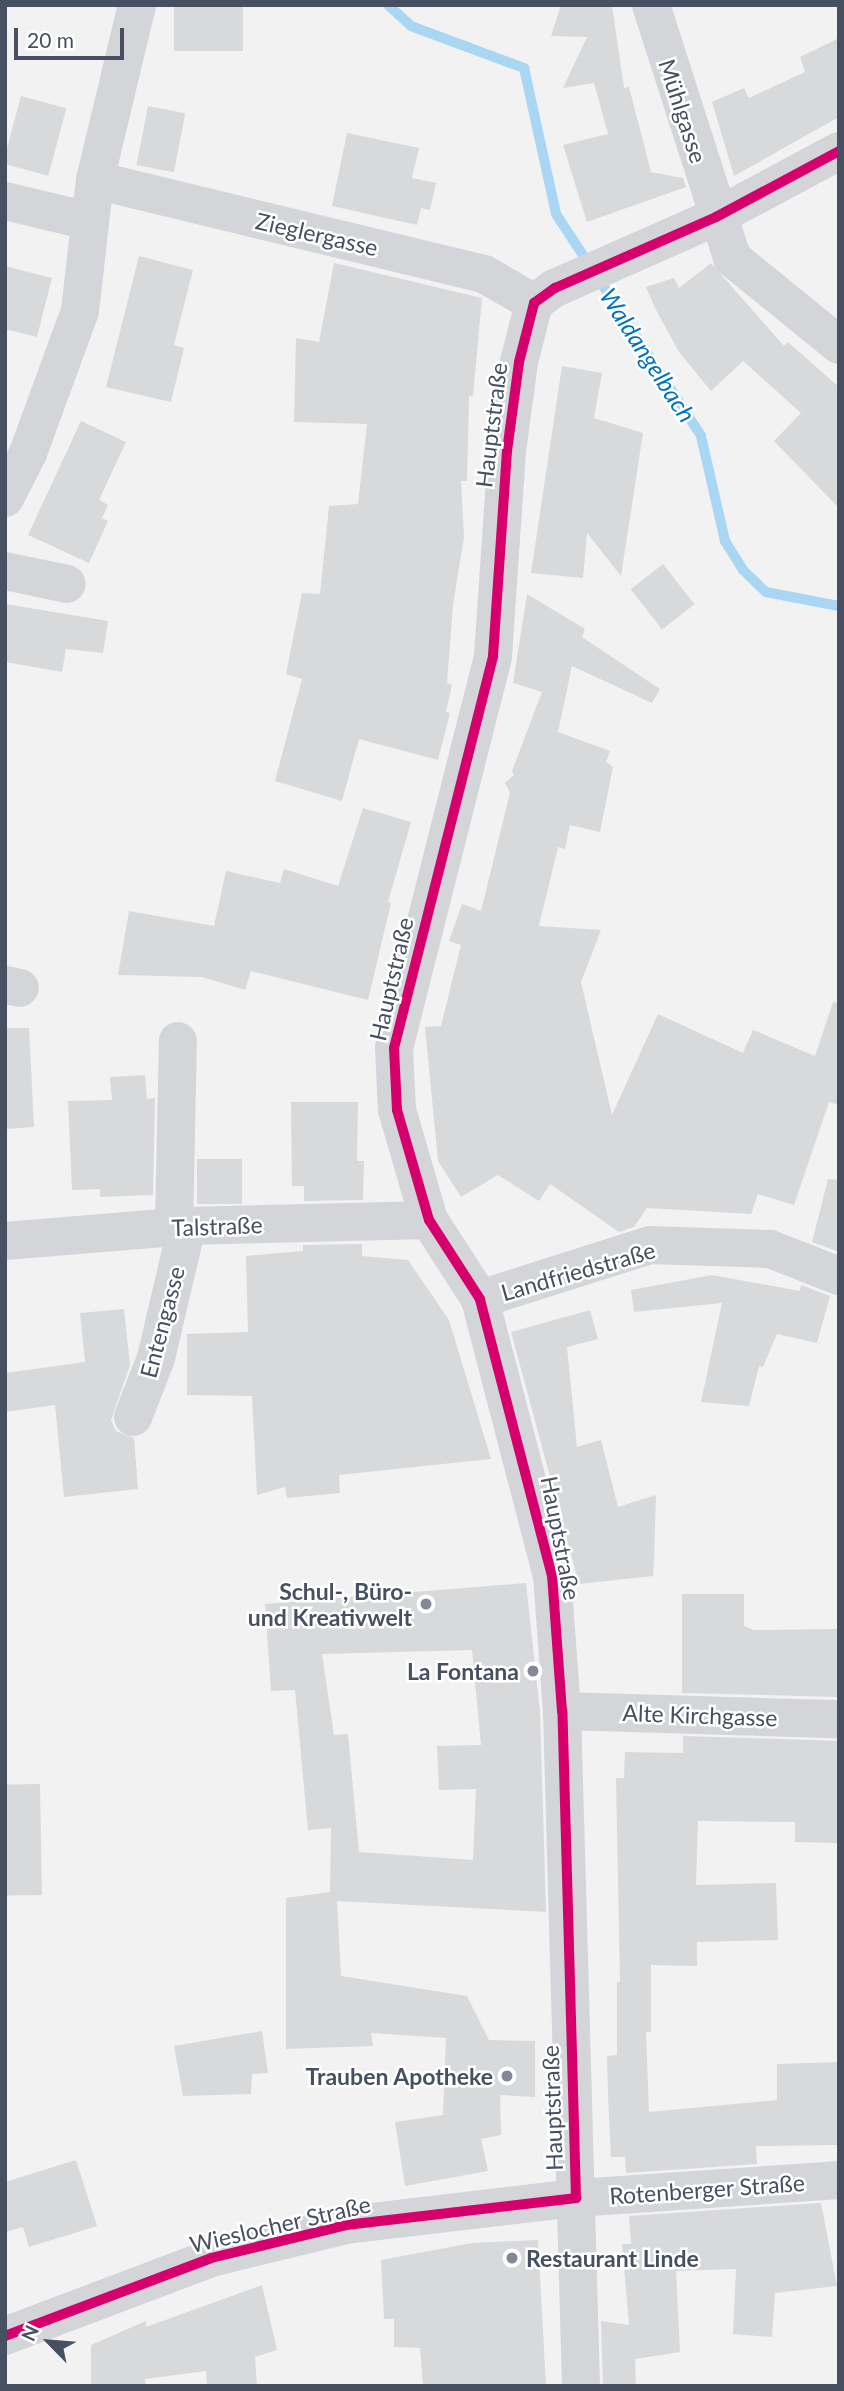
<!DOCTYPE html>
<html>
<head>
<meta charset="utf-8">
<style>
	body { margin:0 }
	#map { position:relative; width:844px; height:2391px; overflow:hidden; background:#f3f2f2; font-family:Lato,sans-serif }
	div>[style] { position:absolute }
	.stream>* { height:10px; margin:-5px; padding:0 5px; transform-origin:5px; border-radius:5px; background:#a8d6f3 }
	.building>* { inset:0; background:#d8d9db; transform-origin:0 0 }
	.minor>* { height:38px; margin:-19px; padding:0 19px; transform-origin:19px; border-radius:19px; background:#d3d5d8 }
	.cycleway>* { height:10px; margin:-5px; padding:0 5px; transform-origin:5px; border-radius:5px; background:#d6006c }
	.dots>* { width:19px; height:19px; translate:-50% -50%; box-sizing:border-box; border:4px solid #fff; border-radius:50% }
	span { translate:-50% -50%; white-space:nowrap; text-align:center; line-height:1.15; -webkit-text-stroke:5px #fff; paint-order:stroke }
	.street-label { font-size:23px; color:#475061 }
	.poi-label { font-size:23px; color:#475061; font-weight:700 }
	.right { translate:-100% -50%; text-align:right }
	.left { translate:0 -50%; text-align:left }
	.water-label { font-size:24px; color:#0172ba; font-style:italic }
	.frame { position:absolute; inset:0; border:7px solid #475061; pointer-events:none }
	.north { position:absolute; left:14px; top:2307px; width:70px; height:70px; -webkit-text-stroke:5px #fff; paint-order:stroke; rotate:295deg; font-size:19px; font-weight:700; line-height:28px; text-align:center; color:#475061 }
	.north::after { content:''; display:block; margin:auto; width:24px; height:32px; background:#475061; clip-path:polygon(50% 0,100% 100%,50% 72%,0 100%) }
	.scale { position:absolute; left:14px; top:28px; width:110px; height:32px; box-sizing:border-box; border:4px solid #475061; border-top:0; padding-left:9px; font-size:21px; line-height:24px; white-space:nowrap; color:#475061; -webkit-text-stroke:5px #fff; paint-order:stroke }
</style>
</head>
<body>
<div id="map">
	<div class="stream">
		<div style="left:388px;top:5px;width:31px;rotate:42deg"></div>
		<div style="left:411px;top:26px;width:121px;rotate:20.4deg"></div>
		<div style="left:524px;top:68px;width:149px;rotate:77.6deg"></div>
		<div style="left:556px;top:214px;width:265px;rotate:56.8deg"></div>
		<div style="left:701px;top:436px;width:108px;rotate:77.1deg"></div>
		<div style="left:725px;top:541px;width:34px;rotate:58deg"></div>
		<div style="left:743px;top:570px;width:32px;rotate:44deg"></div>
		<div style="left:766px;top:592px;width:74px;rotate:10.9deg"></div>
	</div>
	<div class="building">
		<div style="left:174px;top:5px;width:69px;height:46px"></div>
		<div style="clip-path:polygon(561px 5px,612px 5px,624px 88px,629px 87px,651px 172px,683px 178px,686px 187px,587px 222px,563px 145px,608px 134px,594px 83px,563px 88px,587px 37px,551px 36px)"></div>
		<div style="clip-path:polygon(839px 38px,839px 117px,734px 176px,712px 102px,744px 88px,749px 98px,805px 72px,800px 57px)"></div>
		<div style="left:21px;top:96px;width:47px;height:70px;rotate:15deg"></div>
		<div style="left:148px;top:106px;width:38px;height:60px;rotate:11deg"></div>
		<div style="clip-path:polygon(347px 133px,419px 148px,412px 178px,436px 183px,430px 210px,421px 208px,417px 225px,332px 206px)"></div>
		<div style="clip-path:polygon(139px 256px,193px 270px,174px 345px,184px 348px,171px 402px,106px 387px)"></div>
		<div style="clip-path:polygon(334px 263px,482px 298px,473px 396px,469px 396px,467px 481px,461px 481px,464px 537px,453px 605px,447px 683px,452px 685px,446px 712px,450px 713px,438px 760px,359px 739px,342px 801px,275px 781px,302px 679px,286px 674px,302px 593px,320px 594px,329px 506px,358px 504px,367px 424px,294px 422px,296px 338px,319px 342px)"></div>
		<div style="clip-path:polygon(711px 263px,784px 346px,788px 342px,839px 387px,839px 508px,774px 441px,801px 413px,743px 361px,711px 391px,679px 352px,655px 308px,646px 287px,674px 278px,679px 288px)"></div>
		<div style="clip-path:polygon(5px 266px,52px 278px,37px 337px,5px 329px)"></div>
		<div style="clip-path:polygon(562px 366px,602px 373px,594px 418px,643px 433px,621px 576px,587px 533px,583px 578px,531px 573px)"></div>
		<div style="clip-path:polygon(81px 421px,126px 442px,99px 500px,108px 505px,102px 518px,108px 521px,89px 563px,28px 535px)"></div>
		<div style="left:663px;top:564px;width:51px;height:41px;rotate:52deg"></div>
		<div style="clip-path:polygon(527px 594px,585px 629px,582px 637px,660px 689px,652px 703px,572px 666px,558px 732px,610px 751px,606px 762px,613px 767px,600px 832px,570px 825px,565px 849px,558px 847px,539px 926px,601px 930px,581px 982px,612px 1115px,658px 1014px,743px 1053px,753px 1030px,815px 1056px,833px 1002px,839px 1003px,839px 1105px,829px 1102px,794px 1205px,758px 1194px,751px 1214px,647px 1208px,634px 1227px,619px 1232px,550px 1184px,539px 1201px,498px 1175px,461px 1197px,438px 1161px,425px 1027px,441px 1026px,461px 945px,449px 941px,462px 904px,481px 911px,510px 793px,505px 783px,514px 775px,512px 771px,542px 692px,513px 683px)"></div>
		<div style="clip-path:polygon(5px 604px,108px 621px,103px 653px,66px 649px,62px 672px,5px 662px)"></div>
		<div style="clip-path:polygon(363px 808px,411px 822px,388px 902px,391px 903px,368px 1000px,251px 971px,245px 990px,202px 977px,118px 975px,129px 911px,214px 926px,226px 871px,280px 883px,284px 869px,338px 886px)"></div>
		<div style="clip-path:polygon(5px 1028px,29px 1028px,34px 1127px,5px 1129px)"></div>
		<div style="clip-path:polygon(145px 1075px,147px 1099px,155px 1098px,153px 1195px,100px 1197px,100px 1189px,72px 1190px,68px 1101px,112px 1100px,110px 1077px)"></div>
		<div style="clip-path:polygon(291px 1102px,358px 1102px,357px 1161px,364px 1161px,363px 1200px,304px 1201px,304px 1186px,292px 1186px)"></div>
		<div style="left:197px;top:1159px;width:45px;height:45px"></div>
		<div style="clip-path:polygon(828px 1179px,839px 1180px,839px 1252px,812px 1242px)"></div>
		<div style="clip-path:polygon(362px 1244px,362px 1256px,408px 1260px,449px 1320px,491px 1459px,339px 1475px,340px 1493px,287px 1498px,285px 1487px,257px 1495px,252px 1396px,187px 1395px,187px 1334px,248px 1332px,246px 1256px,303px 1251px,303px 1245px)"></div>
		<div style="clip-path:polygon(712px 1275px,800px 1291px,801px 1285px,830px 1296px,817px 1343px,777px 1334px,763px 1367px,759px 1366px,749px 1406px,701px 1402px,722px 1303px,634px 1312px,631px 1290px)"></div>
		<div style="clip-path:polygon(124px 1309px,130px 1365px,111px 1420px,116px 1431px,134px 1438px,138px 1489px,64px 1497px,55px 1405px,5px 1412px,5px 1373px,85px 1362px,80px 1313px)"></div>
		<div style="clip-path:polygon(590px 1310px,598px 1339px,567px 1347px,577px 1447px,601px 1440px,618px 1507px,656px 1495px,654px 1562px,653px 1576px,579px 1584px,511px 1332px)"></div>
		<div style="clip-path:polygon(evenodd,526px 1583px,540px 1712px,546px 1912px,337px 1901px,341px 1976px,467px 1996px,489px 2040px,535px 2041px,535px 2097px,500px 2095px,501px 2135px,481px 2139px,488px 2171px,405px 2186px,395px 2122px,443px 2115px,446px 2038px,371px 2033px,373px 2046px,286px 2049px,286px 1898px,330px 1892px,331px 1828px,308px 1830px,295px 1690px,271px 1691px,265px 1604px,526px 1583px,472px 1650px,481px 1745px,437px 1746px,439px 1790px,476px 1789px,473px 1860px,359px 1852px,348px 1734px,334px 1735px,322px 1654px,472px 1650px)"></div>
		<div style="clip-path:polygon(682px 1594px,744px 1594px,744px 1626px,754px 1630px,839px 1629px,838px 1697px,682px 1693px)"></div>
		<div style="clip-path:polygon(683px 1736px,839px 1741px,839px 1843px,795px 1842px,795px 1822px,698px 1821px,696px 1885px,776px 1883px,778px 1940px,697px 1942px,697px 1966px,651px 1965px,651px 2032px,646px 2032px,649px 2112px,777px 2100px,777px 2064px,839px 2062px,839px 2145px,756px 2146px,757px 2164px,626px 2173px,625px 2157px,611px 2157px,608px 2096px,607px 2056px,617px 2055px,617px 1982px,620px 1982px,616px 1778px,624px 1778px,625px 1752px,683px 1753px)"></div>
		<div style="left:40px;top:1784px;width:111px;height:35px;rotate:89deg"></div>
		<div style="clip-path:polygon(262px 2031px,268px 2073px,252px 2074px,251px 2094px,183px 2096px,174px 2046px)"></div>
		<div style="clip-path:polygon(76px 2160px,97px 2226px,29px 2247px,23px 2227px,5px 2232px,5px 2182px)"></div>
		<div style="clip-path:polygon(821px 2203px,837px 2286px,775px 2293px,772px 2337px,733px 2334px,736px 2269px,676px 2271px,680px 2352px,635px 2359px,636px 2386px,603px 2386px,601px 2321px,629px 2325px,622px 2244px,631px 2244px,629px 2216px)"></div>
		<div style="clip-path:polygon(538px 2240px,546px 2386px,423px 2386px,420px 2348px,394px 2347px,394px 2319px,384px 2319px,381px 2260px,472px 2243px)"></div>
		<div style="clip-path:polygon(262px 2285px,277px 2350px,255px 2357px,257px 2386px,207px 2386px,206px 2371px,145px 2379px,146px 2386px,91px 2386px,91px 2345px,146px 2321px,146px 2327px)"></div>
	</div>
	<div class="minor">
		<div style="left:651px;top:5px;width:266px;rotate:72.2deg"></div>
		<div style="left:732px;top:258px;width:138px;rotate:39.1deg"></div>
		<div style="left:95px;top:180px;width:400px;rotate:13.6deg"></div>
		<div style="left:484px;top:274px;width:58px;rotate:30.1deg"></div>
		<div style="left:5px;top:201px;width:86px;rotate:13.4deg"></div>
		<div style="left:5px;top:498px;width:51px;rotate:-62.9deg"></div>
		<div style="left:28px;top:453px;width:151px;rotate:-69.9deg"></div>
		<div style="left:80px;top:311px;width:132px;rotate:-83.5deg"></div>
		<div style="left:95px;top:180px;width:180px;rotate:-76.5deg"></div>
		<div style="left:5px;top:571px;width:63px;rotate:11.8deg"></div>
		<div style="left:5px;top:985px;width:15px;rotate:11deg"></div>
		<div style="left:174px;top:1227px;width:186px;rotate:-88.8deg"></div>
		<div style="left:5px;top:1241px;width:183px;rotate:-4.7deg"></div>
		<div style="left:187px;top:1226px;width:242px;rotate:-1.4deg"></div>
		<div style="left:480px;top:1299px;width:178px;rotate:-17.6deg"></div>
		<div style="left:650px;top:1245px;width:120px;rotate:1.9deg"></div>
		<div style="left:770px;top:1249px;width:74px;rotate:21.4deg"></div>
		<div style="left:133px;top:1417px;width:63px;rotate:-68.7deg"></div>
		<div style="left:156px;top:1358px;width:136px;rotate:-76.8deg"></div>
		<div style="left:562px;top:1711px;width:277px;rotate:1.7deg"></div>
		<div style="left:5px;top:2336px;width:220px;rotate:-20.7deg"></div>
		<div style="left:211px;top:2258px;width:139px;rotate:-13.7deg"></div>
		<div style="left:346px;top:2225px;width:232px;rotate:-6.7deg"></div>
		<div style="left:576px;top:2198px;width:264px;rotate:-3.9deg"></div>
		<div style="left:581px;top:2386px;width:675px;rotate:-91.61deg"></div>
		<div style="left:562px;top:1711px;width:135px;rotate:-94.2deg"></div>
		<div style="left:552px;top:1576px;width:286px;rotate:-104.6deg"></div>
		<div style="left:480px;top:1299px;width:94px;rotate:-122.8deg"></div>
		<div style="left:429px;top:1220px;width:115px;rotate:-106.2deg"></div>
		<div style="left:397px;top:1110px;width:62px;rotate:-92.8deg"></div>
		<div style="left:394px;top:1048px;width:404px;rotate:-75.8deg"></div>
		<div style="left:493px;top:656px;width:205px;rotate:-86.1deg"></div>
		<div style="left:507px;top:451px;width:90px;rotate:-82.3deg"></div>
		<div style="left:519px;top:362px;width:61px;rotate:-75.7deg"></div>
		<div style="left:534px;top:303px;width:26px;rotate:-36deg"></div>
		<div style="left:555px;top:288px;width:176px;rotate:-23.8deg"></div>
		<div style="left:716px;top:217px;width:140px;rotate:-28.2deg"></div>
	</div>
	<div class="cycleway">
		<div style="left:5px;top:2336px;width:220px;rotate:-20.7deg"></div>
		<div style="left:211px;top:2258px;width:139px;rotate:-13.7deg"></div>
		<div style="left:346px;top:2225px;width:232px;rotate:-6.7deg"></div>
		<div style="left:576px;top:2198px;width:487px;rotate:-91.6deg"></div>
		<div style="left:562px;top:1711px;width:135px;rotate:-94.2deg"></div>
		<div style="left:552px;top:1576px;width:286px;rotate:-104.6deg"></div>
		<div style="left:480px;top:1299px;width:94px;rotate:-122.8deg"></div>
		<div style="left:429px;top:1220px;width:115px;rotate:-106.2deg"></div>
		<div style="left:397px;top:1110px;width:62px;rotate:-92.8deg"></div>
		<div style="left:394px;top:1048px;width:404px;rotate:-75.8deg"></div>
		<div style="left:493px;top:656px;width:205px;rotate:-86.1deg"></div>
		<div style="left:507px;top:451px;width:90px;rotate:-82.3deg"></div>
		<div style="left:519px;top:362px;width:61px;rotate:-75.7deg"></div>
		<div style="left:534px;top:303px;width:26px;rotate:-36deg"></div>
		<div style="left:555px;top:288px;width:176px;rotate:-23.8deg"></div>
		<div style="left:716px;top:217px;width:140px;rotate:-28.2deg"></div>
	</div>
	<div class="dots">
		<div style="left:426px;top:1604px;background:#838994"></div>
		<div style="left:533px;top:1671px;background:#838994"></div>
		<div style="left:507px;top:2076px;background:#838994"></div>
		<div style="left:512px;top:2258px;background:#838994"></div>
	</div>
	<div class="street-label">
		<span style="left:683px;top:111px;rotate:72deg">Mühlgasse</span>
		<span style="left:317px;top:234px;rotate:13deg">Zieglergasse</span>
		<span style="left:491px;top:425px;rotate:-83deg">Hauptstraße</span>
		<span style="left:391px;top:979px;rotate:-77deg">Hauptstraße</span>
		<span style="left:217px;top:1226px;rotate:-2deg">Talstraße</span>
		<span style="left:578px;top:1271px;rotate:-16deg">Landfriedstraße</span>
		<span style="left:162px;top:1322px;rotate:-75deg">Entengasse</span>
		<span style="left:561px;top:1538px;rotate:79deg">Hauptstraße</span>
		<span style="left:700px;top:1715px;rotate:2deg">Alte Kirchgasse</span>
		<span style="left:552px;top:2108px;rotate:-92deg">Hauptstraße</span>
		<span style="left:707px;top:2189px;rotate:-4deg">Rotenberger Straße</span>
		<span style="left:280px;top:2224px;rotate:-13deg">Wieslocher Straße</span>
	</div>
	<div class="poi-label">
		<span class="right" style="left:412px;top:1604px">Schul-, Büro-<br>und Kreativwelt</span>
		<span class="right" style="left:519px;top:1671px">La Fontana</span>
		<span class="right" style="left:493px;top:2076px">Trauben Apotheke</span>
		<span class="left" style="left:526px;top:2258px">Restaurant Linde</span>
	</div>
	<div class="water-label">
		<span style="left:648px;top:355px;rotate:57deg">Waldangelbach</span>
	</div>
	<div class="frame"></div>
	<div class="north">N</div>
	<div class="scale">20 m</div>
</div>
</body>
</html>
